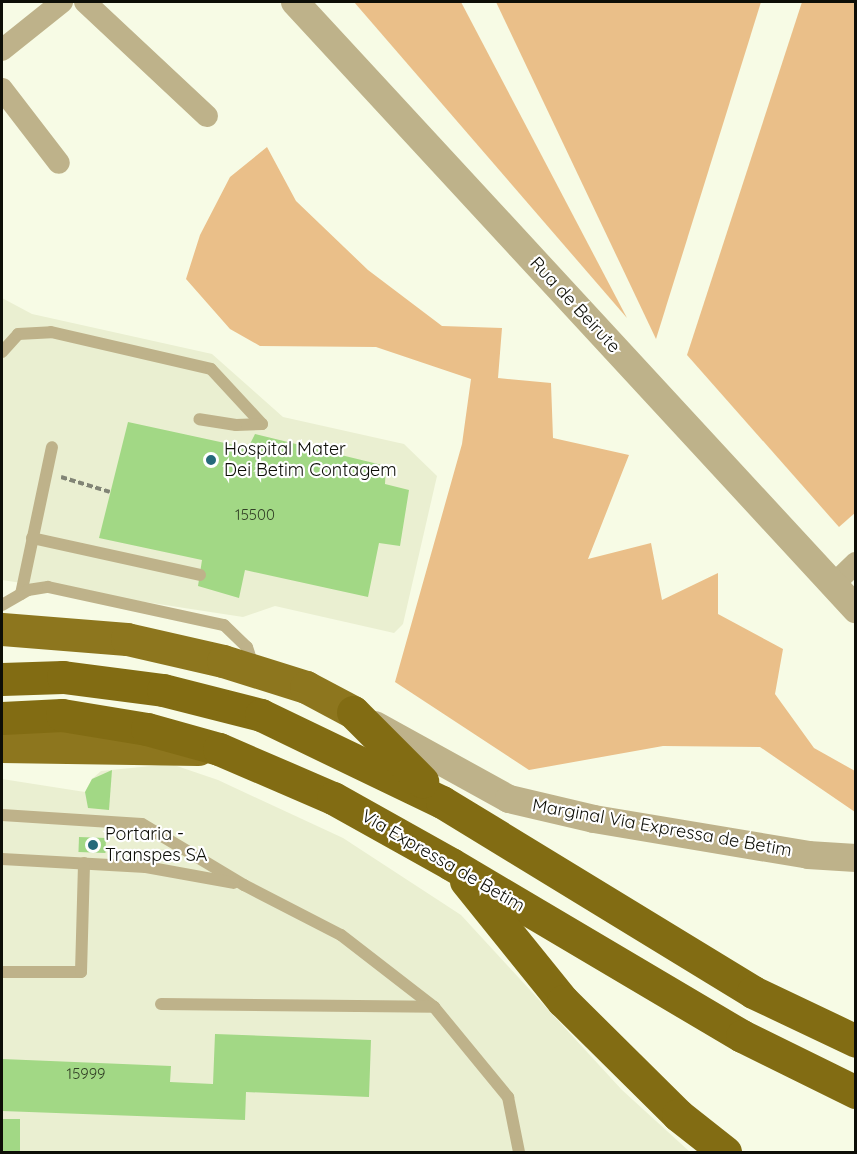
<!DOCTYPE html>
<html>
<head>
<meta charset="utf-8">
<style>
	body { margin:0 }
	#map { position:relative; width:857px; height:1154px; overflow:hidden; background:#f7fbe5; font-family:Quicksand,sans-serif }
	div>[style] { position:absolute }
	.built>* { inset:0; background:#eaefd1 }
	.green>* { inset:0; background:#eabf89 }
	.building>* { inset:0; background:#a2d885; transform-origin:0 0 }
	.path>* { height:4px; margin-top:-2px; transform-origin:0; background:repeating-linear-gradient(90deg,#818475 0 6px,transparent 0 9px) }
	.service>* { height:12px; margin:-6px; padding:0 6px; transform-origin:6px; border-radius:6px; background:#beb28a }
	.minor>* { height:22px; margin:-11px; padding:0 11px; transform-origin:11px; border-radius:11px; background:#beb28a }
	.tertiary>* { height:28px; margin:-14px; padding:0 14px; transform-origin:14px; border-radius:14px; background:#beb28a }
	.primary>* { height:33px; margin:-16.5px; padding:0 16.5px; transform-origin:16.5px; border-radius:16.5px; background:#8d761e }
	.trunk>* { height:33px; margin:-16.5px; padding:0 16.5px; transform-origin:16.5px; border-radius:16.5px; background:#826c13 }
	.dots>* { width:16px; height:16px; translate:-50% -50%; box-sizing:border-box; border:3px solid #fff; border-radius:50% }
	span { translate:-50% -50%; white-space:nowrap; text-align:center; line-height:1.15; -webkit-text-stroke:4.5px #fff; paint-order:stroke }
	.number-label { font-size:15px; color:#324026 }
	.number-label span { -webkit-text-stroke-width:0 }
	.street-label { font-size:18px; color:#0d0e07 }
	.poi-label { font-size:18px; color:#0d0e07 }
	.left { translate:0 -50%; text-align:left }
	.frame { position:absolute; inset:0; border:3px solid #0d0e07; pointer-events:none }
</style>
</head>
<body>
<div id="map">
	<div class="built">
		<div style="clip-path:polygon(2px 298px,32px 314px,212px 354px,283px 417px,404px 444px,437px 476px,403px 624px,394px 633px,275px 606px,243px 617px,2px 580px)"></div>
		<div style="clip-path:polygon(171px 764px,218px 780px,343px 838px,461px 915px,622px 1090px,690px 1152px,2px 1152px,2px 779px,85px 792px,92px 779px,101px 771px)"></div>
	</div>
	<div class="green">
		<div style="clip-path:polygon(354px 2px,461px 2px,627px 318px)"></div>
		<div style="clip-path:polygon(496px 2px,761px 2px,656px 339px)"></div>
		<div style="clip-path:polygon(802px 2px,855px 2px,856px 512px,839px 527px,687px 355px)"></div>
		<div style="clip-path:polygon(267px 147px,296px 201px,368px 270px,442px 326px,502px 328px,498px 378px,551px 383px,553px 438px,629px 455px,588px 559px,651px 543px,662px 600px,718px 573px,718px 614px,783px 649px,775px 694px,814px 748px,855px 771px,855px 812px,760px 747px,663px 746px,529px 770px,395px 682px,462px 444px,471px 379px,376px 347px,260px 346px,230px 329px,186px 279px,200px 235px,230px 177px)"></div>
	</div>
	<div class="building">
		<div style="clip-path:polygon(128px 422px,248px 448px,255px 434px,386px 466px,385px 484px,409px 490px,400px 546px,379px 543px,368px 597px,245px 570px,239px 598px,198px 586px,202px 560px,99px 538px)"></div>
		<div style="clip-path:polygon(112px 770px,109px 810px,88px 808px,85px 792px,92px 779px)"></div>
		<div style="left:79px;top:837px;width:27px;height:15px;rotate:2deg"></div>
		<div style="clip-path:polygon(215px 1034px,371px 1040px,369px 1097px,246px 1092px,245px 1120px,2px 1111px,2px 1059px,171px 1066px,170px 1082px,213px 1084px)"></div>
		<div style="left:2px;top:1119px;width:18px;height:33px"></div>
	</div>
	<div class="path">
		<div style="left:61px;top:477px;width:51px;rotate:17deg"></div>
	</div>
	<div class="service">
		<div style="left:2px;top:352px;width:24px;rotate:-48deg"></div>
		<div style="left:18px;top:334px;width:33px;rotate:-3deg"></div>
		<div style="left:51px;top:332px;width:164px;rotate:13deg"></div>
		<div style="left:211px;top:369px;width:75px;rotate:47.2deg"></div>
		<div style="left:262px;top:424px;width:26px;rotate:178deg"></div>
		<div style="left:236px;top:425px;width:37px;rotate:-171deg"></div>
		<div style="left:32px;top:538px;width:172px;rotate:12.4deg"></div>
		<div style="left:21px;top:594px;width:150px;rotate:-78.1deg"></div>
		<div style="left:2px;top:605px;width:30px;rotate:-30deg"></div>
		<div style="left:28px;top:590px;width:20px;rotate:-9deg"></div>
		<div style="left:48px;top:587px;width:180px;rotate:12.2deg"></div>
		<div style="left:224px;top:625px;width:32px;rotate:44deg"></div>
		<div style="left:247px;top:647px;width:20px;rotate:72deg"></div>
		<div style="left:2px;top:815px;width:140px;rotate:3.7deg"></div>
		<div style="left:142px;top:824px;width:119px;rotate:30.9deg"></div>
		<div style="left:244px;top:885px;width:109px;rotate:27.3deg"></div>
		<div style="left:341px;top:935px;width:118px;rotate:37.7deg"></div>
		<div style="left:434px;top:1007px;width:117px;rotate:50.6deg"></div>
		<div style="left:508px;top:1097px;width:56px;rotate:78.7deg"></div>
		<div style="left:2px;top:859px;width:144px;rotate:3.2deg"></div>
		<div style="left:146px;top:867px;width:89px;rotate:10.3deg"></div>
		<div style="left:2px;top:972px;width:79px"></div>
		<div style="left:81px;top:972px;width:109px;rotate:-88.4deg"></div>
		<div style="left:161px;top:1004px;width:273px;rotate:0.6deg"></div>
	</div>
	<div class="minor">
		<div style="left:85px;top:2px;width:167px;rotate:43.1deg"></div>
		<div style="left:2px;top:50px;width:77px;rotate:-38.7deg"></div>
		<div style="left:2px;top:89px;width:93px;rotate:52.4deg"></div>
		<div style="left:833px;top:585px;width:32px;rotate:-44deg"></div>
	</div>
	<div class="tertiary">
		<div style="left:295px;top:2px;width:827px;rotate:47.26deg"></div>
		<div style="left:375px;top:725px;width:153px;rotate:28.9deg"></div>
		<div style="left:509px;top:799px;width:87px;rotate:13.2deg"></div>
		<div style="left:594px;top:819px;width:217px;rotate:9.5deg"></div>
		<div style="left:808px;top:855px;width:48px;rotate:3.6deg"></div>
	</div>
	<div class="primary">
		<div style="left:2px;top:629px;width:125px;rotate:4.6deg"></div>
		<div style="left:127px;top:639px;width:98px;rotate:12.9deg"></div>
		<div style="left:223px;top:661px;width:87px;rotate:17.4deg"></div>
		<div style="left:306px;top:687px;width:53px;rotate:28deg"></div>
		<div style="left:2px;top:746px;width:196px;rotate:0.9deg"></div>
	</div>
	<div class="trunk">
		<div style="left:2px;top:679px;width:61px;rotate:-1.9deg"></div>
		<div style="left:63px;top:677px;width:101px;rotate:7.4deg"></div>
		<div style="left:163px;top:690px;width:101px;rotate:14.3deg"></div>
		<div style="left:261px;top:715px;width:201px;rotate:25.7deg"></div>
		<div style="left:442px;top:802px;width:364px;rotate:31.4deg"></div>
		<div style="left:753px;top:992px;width:114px;rotate:25.4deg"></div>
		<div style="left:353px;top:712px;width:98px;rotate:45deg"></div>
		<div style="left:2px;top:718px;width:60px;rotate:-2.9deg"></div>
		<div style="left:62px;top:715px;width:86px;rotate:9.4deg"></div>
		<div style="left:147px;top:729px;width:75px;rotate:15.5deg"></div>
		<div style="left:219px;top:749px;width:124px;rotate:23.3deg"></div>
		<div style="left:333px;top:798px;width:135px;rotate:29.2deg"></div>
		<div style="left:451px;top:864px;width:338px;rotate:30.6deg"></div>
		<div style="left:742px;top:1036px;width:127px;rotate:26.2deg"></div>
		<div style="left:466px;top:881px;width:154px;rotate:51.1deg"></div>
		<div style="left:563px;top:1001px;width:162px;rotate:44.7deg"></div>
		<div style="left:678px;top:1115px;width:60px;rotate:38.2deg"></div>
	</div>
	<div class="dots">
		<div style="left:211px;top:460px;background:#25697a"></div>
		<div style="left:93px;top:845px;background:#25697a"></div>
	</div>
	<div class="number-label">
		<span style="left:255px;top:515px">15500</span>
		<span style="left:86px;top:1074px">15999</span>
	</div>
	<div class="street-label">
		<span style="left:575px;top:305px;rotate:47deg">Rua de Beirute</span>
		<span style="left:662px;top:828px;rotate:10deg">Marginal Via Expressa de Betim</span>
		<span style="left:443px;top:861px;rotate:30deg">Via Expressa de Betim</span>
	</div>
	<div class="poi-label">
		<span class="left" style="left:224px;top:460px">Hospital Mater<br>Dei Betim Contagem</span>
		<span class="left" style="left:105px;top:845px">Portaria -<br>Transpes SA</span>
	</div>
	<div class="frame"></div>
</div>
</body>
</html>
